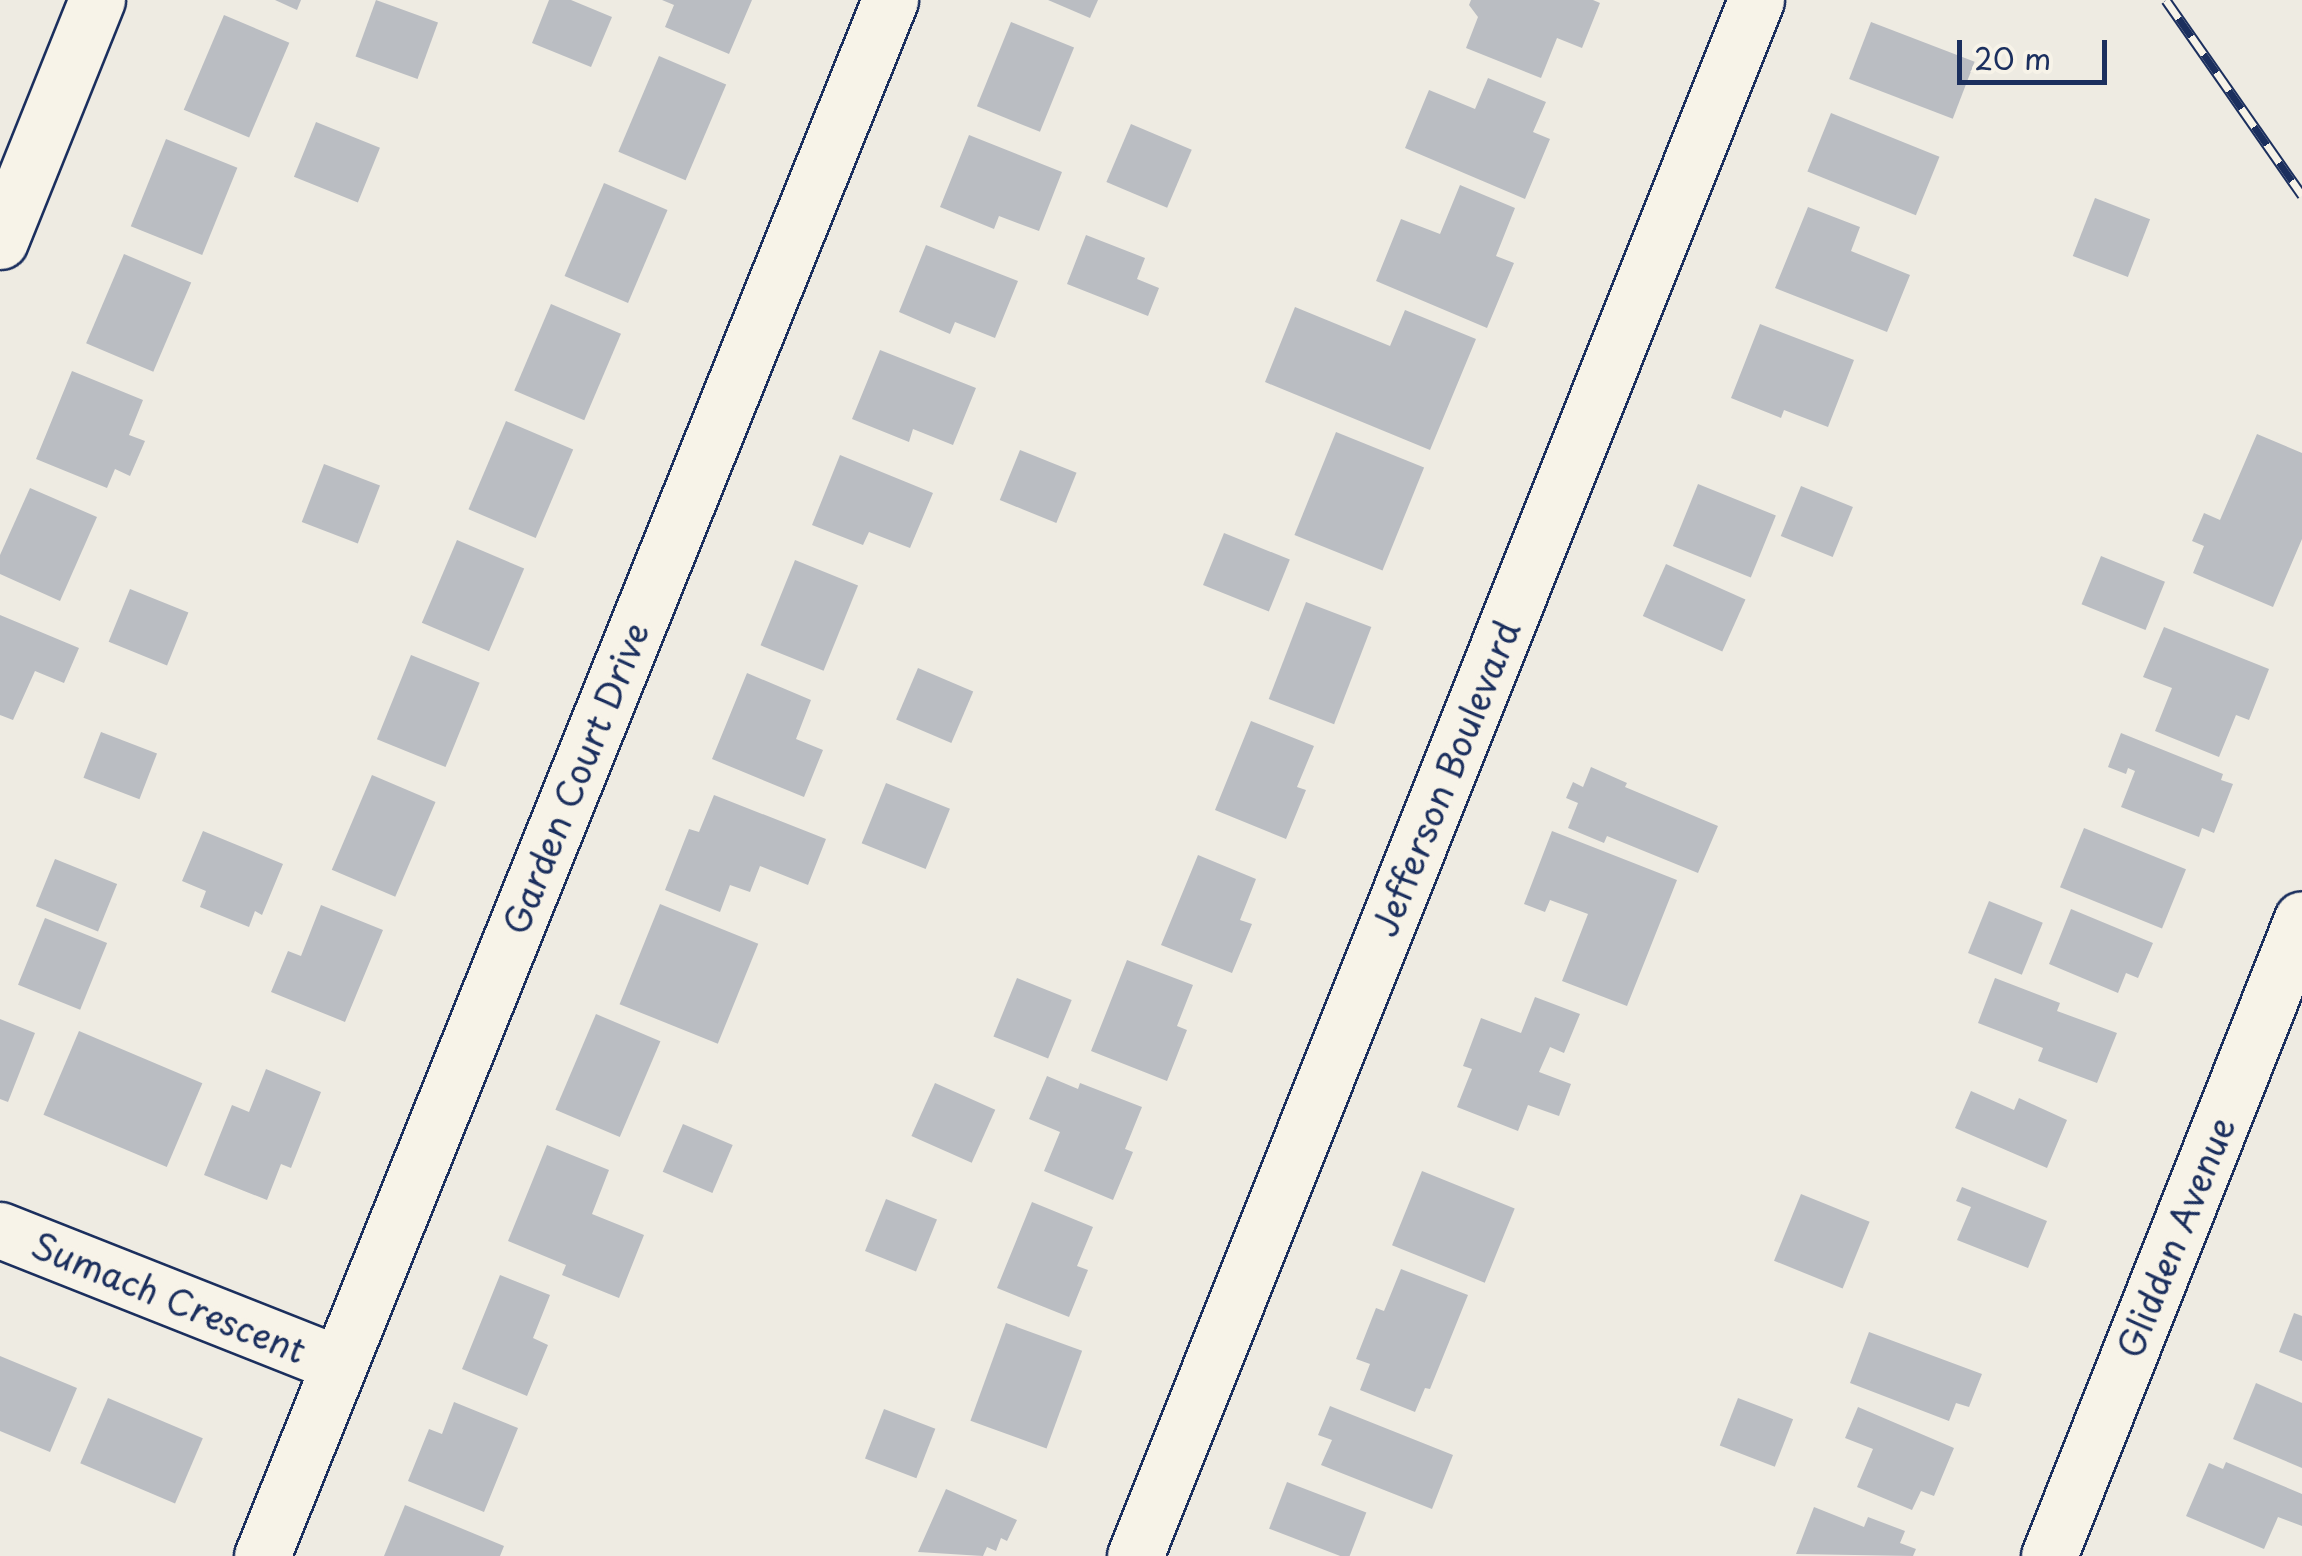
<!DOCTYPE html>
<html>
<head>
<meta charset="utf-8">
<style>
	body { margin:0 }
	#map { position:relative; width:2302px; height:1556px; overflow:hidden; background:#eeebe2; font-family:"Playpen Sans",sans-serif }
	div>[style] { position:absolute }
	.building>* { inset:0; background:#babdc2; transform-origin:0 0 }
	.roads { filter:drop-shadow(2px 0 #1b2f5e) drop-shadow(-2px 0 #1b2f5e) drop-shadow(0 2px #1b2f5e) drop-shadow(0 -2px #1b2f5e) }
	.minor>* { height:55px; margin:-27.5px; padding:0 27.5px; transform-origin:27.5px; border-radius:27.5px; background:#f7f3e8 }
	.rail>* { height:11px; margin-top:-5.5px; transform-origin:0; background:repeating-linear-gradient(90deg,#f7f3e8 0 22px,#1b2f5e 0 44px); box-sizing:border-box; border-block:2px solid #1b2f5e }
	span { translate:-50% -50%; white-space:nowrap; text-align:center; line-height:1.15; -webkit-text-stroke:9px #f7f3e8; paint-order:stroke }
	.street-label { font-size:35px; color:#1b2f5e }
	.scale { position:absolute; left:1957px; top:40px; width:150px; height:45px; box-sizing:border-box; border:5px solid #1b2f5e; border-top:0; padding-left:12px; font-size:30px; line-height:35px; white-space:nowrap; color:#1b2f5e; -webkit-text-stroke:8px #f7f3e8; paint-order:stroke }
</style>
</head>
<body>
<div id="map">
	<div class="building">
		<div style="clip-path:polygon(275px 0,301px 0,297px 10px)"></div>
		<div style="left:376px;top:0;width:66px;height:60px;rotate:20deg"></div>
		<div style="clip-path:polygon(549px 0,571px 0,612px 17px,591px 67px,532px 43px)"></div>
		<div style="clip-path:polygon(662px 0,752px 0,729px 54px,665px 27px,674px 5px)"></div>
		<div style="clip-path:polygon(1048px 0,1098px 0,1090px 18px)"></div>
		<div style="clip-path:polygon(1471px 0,1593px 0,1600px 3px,1582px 48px,1557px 38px,1541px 78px,1466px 48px,1478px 17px,1469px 5px)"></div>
		<div style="left:224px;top:15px;width:71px;height:103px;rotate:23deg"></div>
		<div style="left:1011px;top:22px;width:68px;height:91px;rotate:22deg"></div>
		<div style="left:1871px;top:22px;width:111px;height:61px;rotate:21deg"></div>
		<div style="left:659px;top:56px;width:73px;height:104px;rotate:23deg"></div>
		<div style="clip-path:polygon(1488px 78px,1546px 102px,1533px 132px,1550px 139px,1525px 199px,1405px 148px,1429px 90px,1475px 109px)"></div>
		<div style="left:1831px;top:113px;width:117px;height:63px;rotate:22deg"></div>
		<div style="left:316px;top:122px;width:69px;height:59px;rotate:22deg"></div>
		<div style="left:1131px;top:124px;width:66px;height:63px;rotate:23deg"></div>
		<div style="clip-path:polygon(969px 135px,1062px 172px,1039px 231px,999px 216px,994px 229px,940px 207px)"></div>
		<div style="left:166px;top:139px;width:77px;height:94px;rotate:22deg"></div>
		<div style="left:604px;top:183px;width:69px;height:101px;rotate:23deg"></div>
		<div style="clip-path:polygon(1460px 185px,1515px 208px,1496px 256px,1514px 263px,1487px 328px,1376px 281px,1401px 219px,1440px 234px)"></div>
		<div style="left:2095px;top:198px;width:59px;height:62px;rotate:21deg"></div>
		<div style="clip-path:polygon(1808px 207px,1860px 227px,1851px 251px,1910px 275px,1887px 332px,1775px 288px)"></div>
		<div style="clip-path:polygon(1086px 235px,1145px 258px,1137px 279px,1159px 288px,1148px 316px,1067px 284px)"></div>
		<div style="clip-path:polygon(926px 245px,1018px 281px,995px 338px,955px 322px,950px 334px,899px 312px)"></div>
		<div style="left:124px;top:254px;width:73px;height:97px;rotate:23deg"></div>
		<div style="left:551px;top:304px;width:76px;height:94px;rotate:23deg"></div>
		<div style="clip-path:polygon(1295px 307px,1390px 346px,1405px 310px,1476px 339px,1430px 450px,1265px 382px)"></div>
		<div style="clip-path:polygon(1760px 324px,1854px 360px,1828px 427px,1784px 410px,1781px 418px,1731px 398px)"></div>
		<div style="clip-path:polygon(880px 350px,976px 388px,953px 445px,913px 429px,909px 442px,852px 419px)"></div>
		<div style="clip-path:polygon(72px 371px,143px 400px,129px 435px,145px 441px,130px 476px,115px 469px,107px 488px,36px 459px)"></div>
		<div style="left:506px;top:421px;width:73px;height:96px;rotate:23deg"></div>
		<div style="left:1336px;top:432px;width:95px;height:111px;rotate:22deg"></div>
		<div style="clip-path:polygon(2257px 434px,2302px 453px,2302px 539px,2273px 607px,2193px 573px,2204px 546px,2192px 541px,2204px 513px,2220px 520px)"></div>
		<div style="left:1020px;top:450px;width:61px;height:54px;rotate:22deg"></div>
		<div style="clip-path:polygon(840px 455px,933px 493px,910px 548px,869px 532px,863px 545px,812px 525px)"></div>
		<div style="left:324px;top:464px;width:60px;height:62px;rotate:21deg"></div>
		<div style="left:1698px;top:484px;width:84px;height:67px;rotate:22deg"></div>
		<div style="left:1801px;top:486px;width:56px;height:54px;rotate:22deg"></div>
		<div style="clip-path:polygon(30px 488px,97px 517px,60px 601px,0 574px,0 555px)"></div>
		<div style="left:1224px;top:533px;width:71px;height:56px;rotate:22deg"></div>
		<div style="left:457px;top:540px;width:73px;height:90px;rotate:23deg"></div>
		<div style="left:2101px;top:556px;width:69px;height:52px;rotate:22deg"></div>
		<div style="left:795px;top:560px;width:68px;height:92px;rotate:22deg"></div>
		<div style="left:1666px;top:564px;width:87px;height:57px;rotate:24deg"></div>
		<div style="left:130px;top:589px;width:63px;height:57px;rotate:22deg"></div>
		<div style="left:1306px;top:602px;width:70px;height:104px;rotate:21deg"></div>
		<div style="clip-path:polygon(0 615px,79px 648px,64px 683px,35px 671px,13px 720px,0 715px)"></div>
		<div style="clip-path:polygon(2164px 627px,2269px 669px,2249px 720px,2236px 715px,2219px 757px,2155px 731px,2172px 688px,2143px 677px)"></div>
		<div style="left:411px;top:655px;width:74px;height:91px;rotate:22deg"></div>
		<div style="left:918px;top:668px;width:60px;height:56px;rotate:23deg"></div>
		<div style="clip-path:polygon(747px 673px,811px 700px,796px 739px,823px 750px,804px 797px,712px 759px)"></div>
		<div style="clip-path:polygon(1251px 721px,1314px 746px,1297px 787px,1306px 790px,1286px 839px,1215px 810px)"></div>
		<div style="left:101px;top:732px;width:60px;height:49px;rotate:21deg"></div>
		<div style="clip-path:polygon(2121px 733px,2223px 774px,2221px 780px,2233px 784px,2214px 833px,2202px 828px,2199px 837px,2121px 807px,2135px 771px,2128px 768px,2126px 774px,2108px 767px)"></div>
		<div style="clip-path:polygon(1591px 767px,1627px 783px,1625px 787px,1718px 826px,1698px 873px,1607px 836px,1604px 843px,1568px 828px,1578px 803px,1566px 798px,1573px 782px,1583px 787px)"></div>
		<div style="left:372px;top:775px;width:69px;height:103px;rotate:23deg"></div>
		<div style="left:886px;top:783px;width:69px;height:65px;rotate:22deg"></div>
		<div style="clip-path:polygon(714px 795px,826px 839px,808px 885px,760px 866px,750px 892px,730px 885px,720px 912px,665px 890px,689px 829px,699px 832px)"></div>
		<div style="left:2084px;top:828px;width:110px;height:64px;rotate:22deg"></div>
		<div style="clip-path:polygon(203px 831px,283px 864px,262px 915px,255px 911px,249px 927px,200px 907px,206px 891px,182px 881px)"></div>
		<div style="clip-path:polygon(1552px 831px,1677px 880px,1627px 1006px,1562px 981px,1588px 914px,1550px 900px,1545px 912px,1524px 904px)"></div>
		<div style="clip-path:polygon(1198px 855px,1256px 879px,1240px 920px,1252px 924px,1232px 973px,1161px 945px)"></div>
		<div style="left:55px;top:859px;width:67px;height:51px;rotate:22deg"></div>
		<div style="left:1989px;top:901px;width:58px;height:56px;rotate:22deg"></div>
		<div style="left:660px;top:904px;width:106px;height:108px;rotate:22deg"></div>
		<div style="clip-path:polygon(321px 905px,383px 930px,345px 1022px,271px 992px,288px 951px,301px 956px)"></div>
		<div style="clip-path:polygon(2071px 909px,2153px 943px,2138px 978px,2126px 973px,2118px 993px,2049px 964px)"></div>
		<div style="left:45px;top:918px;width:67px;height:72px;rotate:22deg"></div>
		<div style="clip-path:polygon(1127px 960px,1193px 985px,1177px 1026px,1187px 1030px,1167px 1081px,1091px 1051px)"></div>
		<div style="left:1017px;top:978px;width:59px;height:63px;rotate:22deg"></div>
		<div style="clip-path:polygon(1995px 978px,2060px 1003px,2057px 1011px,2117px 1033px,2097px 1083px,2038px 1061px,2043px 1048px,1978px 1023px)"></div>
		<div style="clip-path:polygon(1535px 997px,1580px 1014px,1564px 1053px,1550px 1047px,1539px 1072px,1571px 1084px,1559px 1116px,1528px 1105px,1518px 1131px,1457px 1107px,1472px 1069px,1463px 1066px,1481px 1018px,1521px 1033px)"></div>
		<div style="left:596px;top:1014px;width:70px;height:104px;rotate:23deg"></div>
		<div style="clip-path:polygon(0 1019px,35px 1033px,8px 1102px,0 1099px)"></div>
		<div style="left:79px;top:1031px;width:134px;height:91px;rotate:23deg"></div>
		<div style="clip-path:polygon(266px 1069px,321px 1092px,291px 1168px,281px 1164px,267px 1200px,204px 1175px,232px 1105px,249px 1112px)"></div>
		<div style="clip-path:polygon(1047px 1076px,1078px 1089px,1080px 1083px,1142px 1107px,1125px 1149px,1133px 1152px,1113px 1200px,1044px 1171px,1060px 1132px,1029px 1119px)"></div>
		<div style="left:935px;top:1083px;width:66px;height:58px;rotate:24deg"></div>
		<div style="clip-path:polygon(1971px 1091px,2014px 1110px,2019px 1098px,2067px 1120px,2047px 1168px,1955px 1128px)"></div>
		<div style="left:683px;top:1124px;width:54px;height:52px;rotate:23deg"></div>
		<div style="clip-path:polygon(547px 1145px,609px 1170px,592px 1214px,644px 1235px,619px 1298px,562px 1275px,566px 1265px,508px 1241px)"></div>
		<div style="left:1422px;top:1171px;width:100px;height:80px;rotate:22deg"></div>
		<div style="clip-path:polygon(1962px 1187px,2047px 1221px,2028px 1268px,1957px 1240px,1971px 1207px,1956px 1201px)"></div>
		<div style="left:1801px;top:1194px;width:74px;height:72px;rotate:22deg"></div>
		<div style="left:886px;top:1199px;width:55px;height:56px;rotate:22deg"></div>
		<div style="clip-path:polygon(1032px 1202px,1093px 1227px,1077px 1266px,1088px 1270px,1069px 1317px,997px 1288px)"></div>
		<div style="clip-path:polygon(1401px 1269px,1468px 1295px,1430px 1389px,1425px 1388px,1415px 1412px,1360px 1390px,1370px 1364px,1356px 1359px,1376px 1308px,1384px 1311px)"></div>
		<div style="clip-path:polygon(500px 1275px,550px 1295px,533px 1338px,548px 1345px,527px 1396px,462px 1369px)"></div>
		<div style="clip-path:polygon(2294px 1313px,2302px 1316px,2302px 1361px,2279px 1352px)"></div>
		<div style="left:1006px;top:1323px;width:81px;height:104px;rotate:20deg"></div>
		<div style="clip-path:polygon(1869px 1332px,1982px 1374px,1969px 1407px,1956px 1403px,1949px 1421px,1850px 1383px)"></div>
		<div style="clip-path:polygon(0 1356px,77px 1388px,50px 1452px,0 1431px)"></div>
		<div style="clip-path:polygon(2256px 1383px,2302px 1403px,2302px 1468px,2233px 1439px)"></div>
		<div style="left:108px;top:1398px;width:103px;height:71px;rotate:23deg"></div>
		<div style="left:1738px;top:1398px;width:59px;height:51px;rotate:21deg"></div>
		<div style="clip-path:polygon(454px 1402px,518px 1428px,484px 1512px,408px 1481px,429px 1429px,442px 1434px)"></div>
		<div style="clip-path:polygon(1330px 1406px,1453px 1455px,1432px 1509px,1321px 1465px,1332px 1440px,1318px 1435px)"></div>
		<div style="clip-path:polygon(1858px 1407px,1954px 1448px,1934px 1496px,1921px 1491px,1912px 1510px,1857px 1487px,1873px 1449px,1845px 1438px)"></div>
		<div style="left:884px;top:1409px;width:55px;height:53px;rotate:21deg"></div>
		<div style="clip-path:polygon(2226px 1462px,2302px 1494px,2302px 1526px,2278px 1517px,2264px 1549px,2186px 1516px,2209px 1463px,2223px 1469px)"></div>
		<div style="left:1287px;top:1482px;width:85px;height:50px;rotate:21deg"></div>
		<div style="clip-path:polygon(946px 1489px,1017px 1520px,1007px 1541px,1001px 1538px,996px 1551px,987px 1547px,983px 1556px,918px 1552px)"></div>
		<div style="clip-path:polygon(405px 1505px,504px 1546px,500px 1556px,384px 1556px)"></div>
		<div style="clip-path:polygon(1814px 1507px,1864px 1527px,1868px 1517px,1905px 1531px,1900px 1543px,1916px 1549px,1913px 1556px,1796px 1554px)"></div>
	</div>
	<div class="roads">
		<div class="minor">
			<div style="left:0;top:241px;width:260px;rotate:-68.1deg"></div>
			<div style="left:0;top:1230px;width:364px;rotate:21.6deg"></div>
			<div style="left:262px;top:1556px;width:1678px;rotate:-68.02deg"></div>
			<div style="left:1135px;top:1556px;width:1675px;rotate:-68.24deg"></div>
			<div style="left:2049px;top:1556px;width:685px;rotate:-68.34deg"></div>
		</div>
	</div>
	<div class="rail">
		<div style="left:2166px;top:0;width:238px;rotate:55.1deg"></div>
	</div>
	<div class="street-label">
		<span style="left:575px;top:778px;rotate:-68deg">Garden Court Drive</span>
		<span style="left:1445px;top:778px;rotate:-68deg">Jefferson Boulevard</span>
		<span style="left:2175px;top:1237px;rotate:-68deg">Glidden Avenue</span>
		<span style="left:169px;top:1297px;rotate:22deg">Sumach Crescent</span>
	</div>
	<div class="scale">20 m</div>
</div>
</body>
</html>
